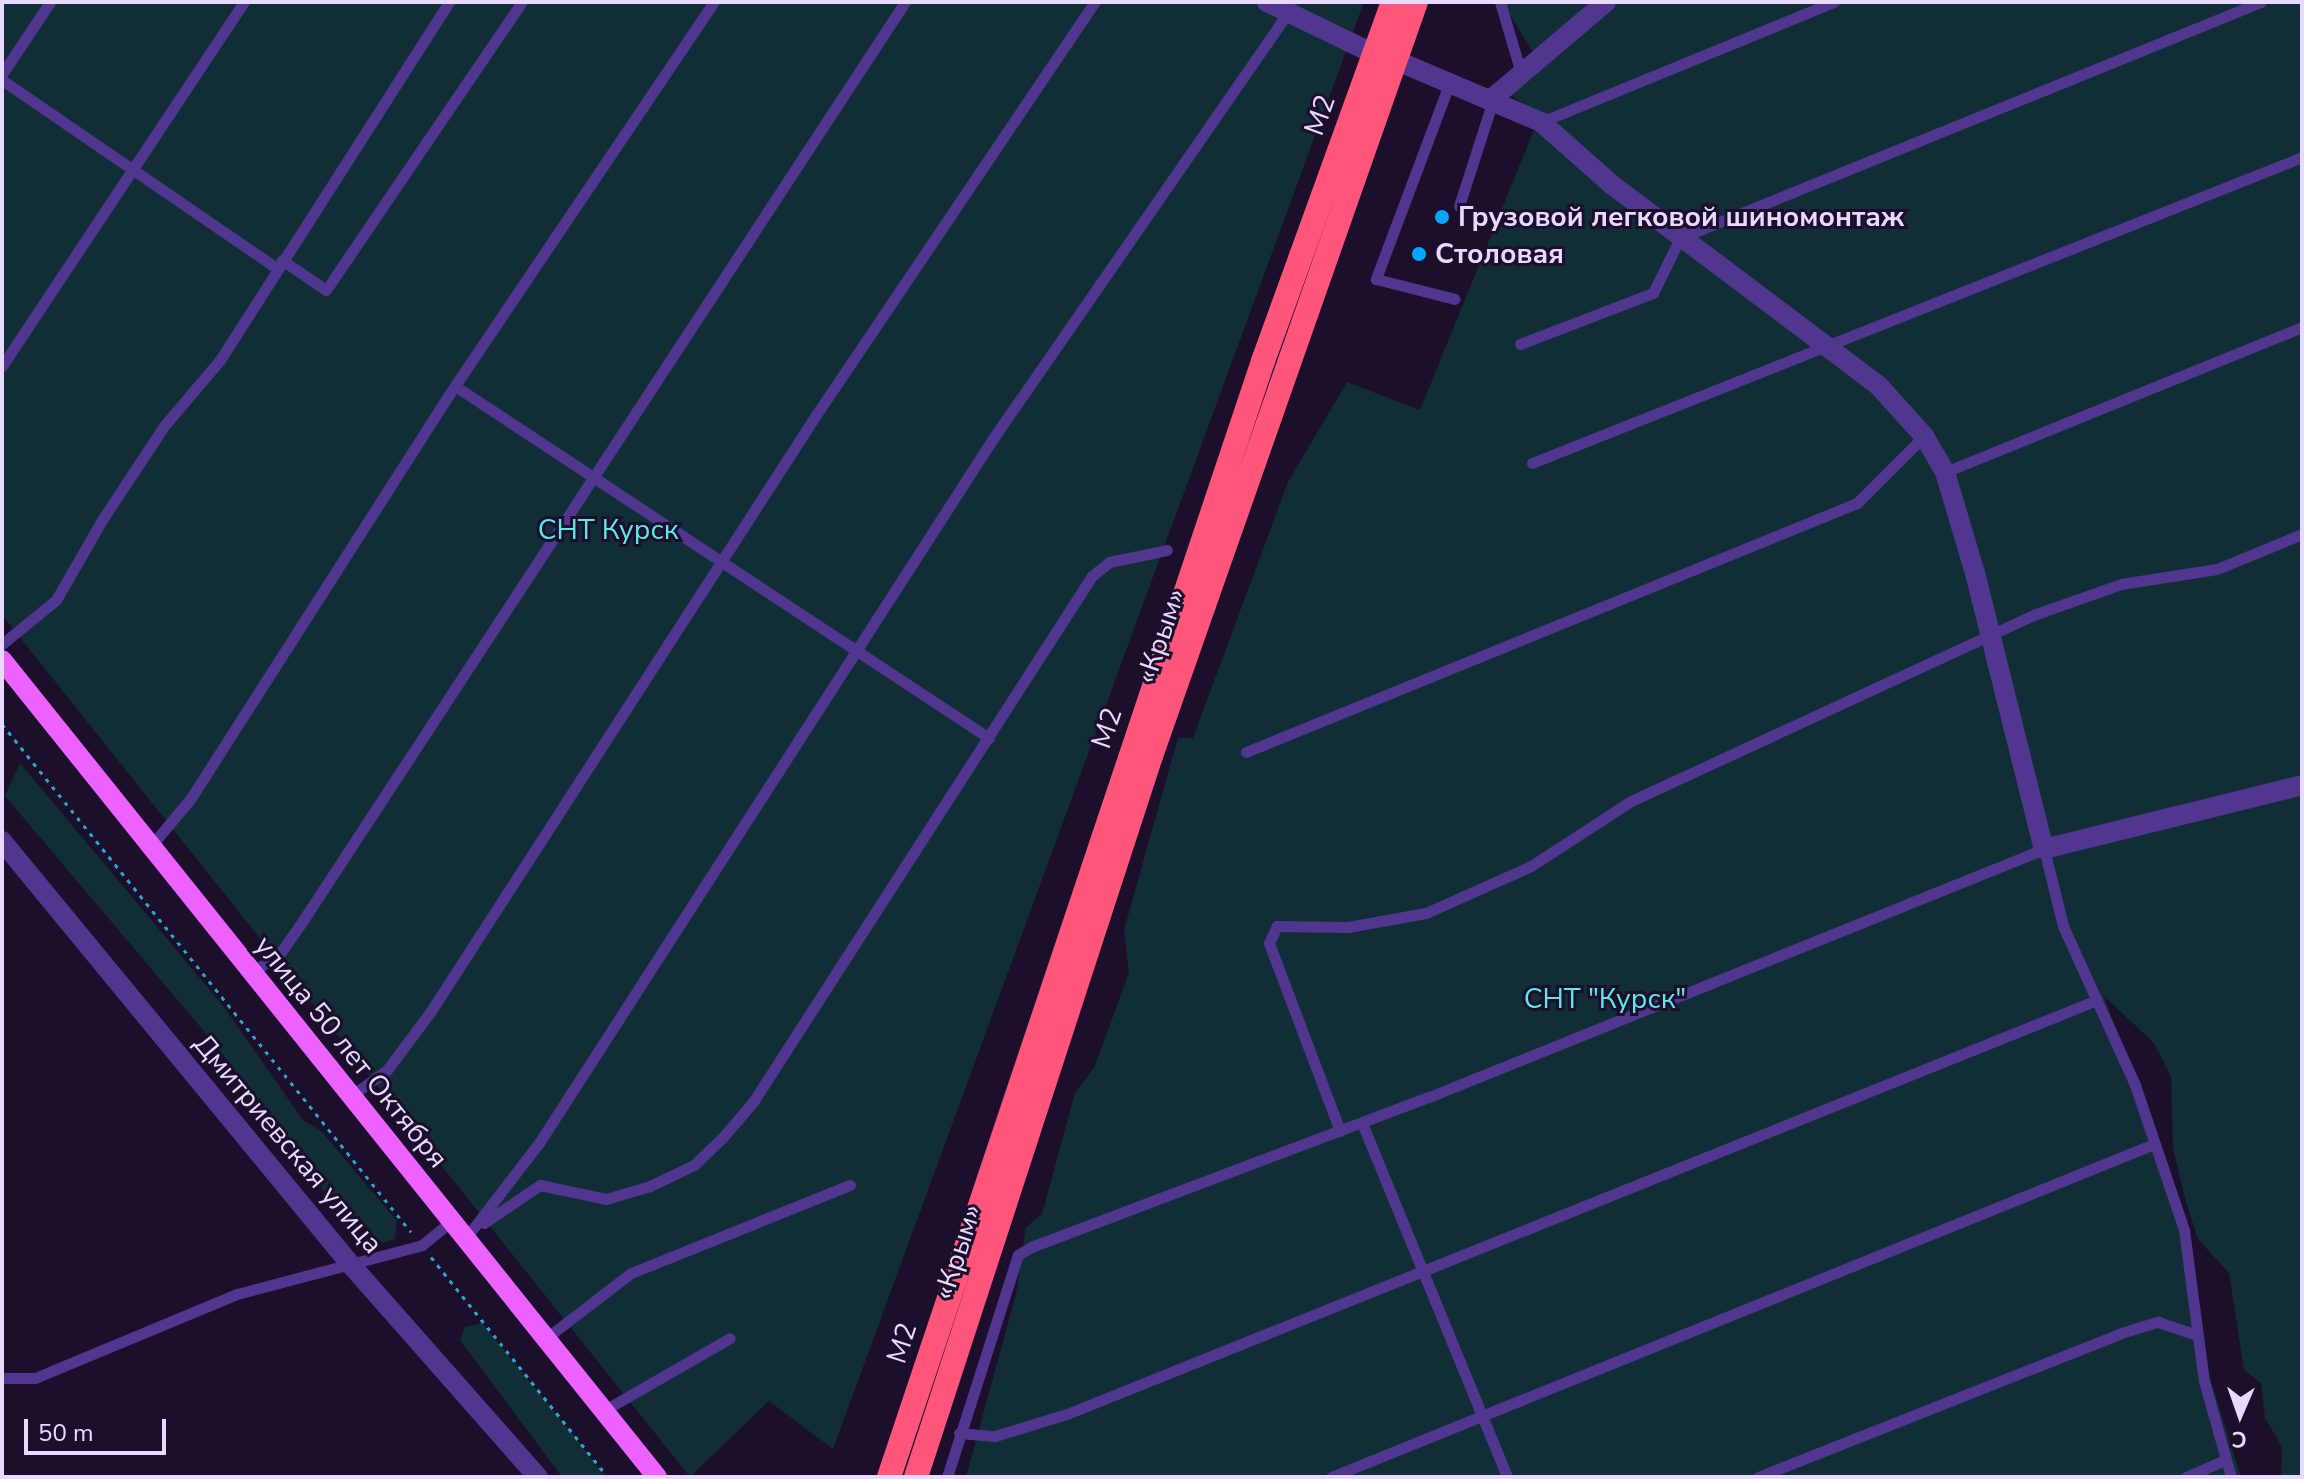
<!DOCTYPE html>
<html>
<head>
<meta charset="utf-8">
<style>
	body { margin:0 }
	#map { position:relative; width:2304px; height:1479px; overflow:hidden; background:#1b0f2c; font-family:"Nunito Sans",sans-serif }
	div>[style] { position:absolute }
	.green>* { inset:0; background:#112e37 }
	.path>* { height:3px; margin-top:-1.5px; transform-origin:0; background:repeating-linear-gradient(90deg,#26a7c7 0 4px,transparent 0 10px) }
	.lane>* { height:11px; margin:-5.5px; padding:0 5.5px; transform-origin:5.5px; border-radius:5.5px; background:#50368f }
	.street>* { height:20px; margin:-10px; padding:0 10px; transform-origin:10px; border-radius:10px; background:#50368f }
	.primary>* { height:20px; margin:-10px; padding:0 10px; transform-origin:10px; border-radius:10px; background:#ec61ff }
	.highway>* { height:24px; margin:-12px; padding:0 12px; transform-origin:12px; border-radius:12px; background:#ff557b }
	.dots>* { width:22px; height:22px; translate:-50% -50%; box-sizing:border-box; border:4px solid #1b0f2c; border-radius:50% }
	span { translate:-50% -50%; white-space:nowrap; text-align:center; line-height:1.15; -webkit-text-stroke:6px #1b0f2c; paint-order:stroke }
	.street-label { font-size:28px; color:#e8daff }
	.poi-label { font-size:28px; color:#e8daff; font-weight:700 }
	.left { translate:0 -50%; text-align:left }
	.park-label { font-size:28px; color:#5be9ea }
	.frame { position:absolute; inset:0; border:4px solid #e8daff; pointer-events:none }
	.north { position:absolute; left:2200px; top:1375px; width:80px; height:80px; -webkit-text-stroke:6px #1b0f2c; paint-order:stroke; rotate:182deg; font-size:22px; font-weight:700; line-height:32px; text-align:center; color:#e8daff }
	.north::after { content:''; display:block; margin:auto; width:28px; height:36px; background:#e8daff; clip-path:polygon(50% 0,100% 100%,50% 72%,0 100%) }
	.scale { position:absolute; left:24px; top:1419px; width:142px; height:36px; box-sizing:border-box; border:4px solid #e8daff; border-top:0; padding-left:10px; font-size:24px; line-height:28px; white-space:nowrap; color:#e8daff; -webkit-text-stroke:6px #1b0f2c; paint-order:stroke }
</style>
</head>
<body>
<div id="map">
	<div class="green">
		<div style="clip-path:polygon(2px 2px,1364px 2px,833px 1449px,769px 1401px,690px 1477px,2px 615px)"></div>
		<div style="clip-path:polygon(1502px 2px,2302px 2px,2302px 1477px,2281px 1477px,2282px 1447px,2265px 1418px,2261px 1383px,2244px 1370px,2229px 1273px,2198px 1239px,2186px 1202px,2173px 1148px,2171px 1077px,2154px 1043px,2104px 996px,2188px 1224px,2210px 1378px,2241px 1477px,966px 1477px,1016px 1294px,1026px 1227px,1042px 1214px,1075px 1093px,1094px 1068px,1129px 973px,1124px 930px,1178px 738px,1193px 738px,1288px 482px,1347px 382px,1420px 410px,1540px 115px,1508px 93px,1533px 52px)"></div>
		<div style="clip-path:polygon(20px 763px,224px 1007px,303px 1120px,322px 1132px,397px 1221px,395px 1239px,383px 1243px,331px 1200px,214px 1043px,5px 796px)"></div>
		<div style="clip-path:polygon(482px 1323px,571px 1432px,606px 1477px,562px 1477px,460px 1340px,465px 1327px)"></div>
	</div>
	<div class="path">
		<div style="left:2px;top:724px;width:652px;rotate:51.16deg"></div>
		<div style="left:431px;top:1257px;width:282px;rotate:51.2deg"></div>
	</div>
	<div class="lane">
		<div style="left:1500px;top:2px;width:74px;rotate:73.5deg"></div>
		<div style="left:2px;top:74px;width:87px;rotate:-56.3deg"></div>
		<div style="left:1451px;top:79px;width:214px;rotate:110.6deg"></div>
		<div style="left:1376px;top:279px;width:81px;rotate:14.2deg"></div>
		<div style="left:2px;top:80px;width:333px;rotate:34.4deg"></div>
		<div style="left:1541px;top:122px;width:317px;rotate:-22.3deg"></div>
		<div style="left:1459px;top:206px;width:114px;rotate:-72.2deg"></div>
		<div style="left:282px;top:260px;width:53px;rotate:34.3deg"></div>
		<div style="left:326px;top:290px;width:348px;rotate:-55.8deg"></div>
		<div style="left:1520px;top:344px;width:142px;rotate:-21deg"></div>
		<div style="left:1653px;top:293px;width:61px;rotate:-63.9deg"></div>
		<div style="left:1680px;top:238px;width:627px;rotate:-22.11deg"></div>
		<div style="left:2px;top:366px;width:437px;rotate:-56.4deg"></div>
		<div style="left:458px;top:388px;width:636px;rotate:33.39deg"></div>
		<div style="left:1532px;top:463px;width:829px;rotate:-21.67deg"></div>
		<div style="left:1945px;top:472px;width:385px;rotate:-22.1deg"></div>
		<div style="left:2px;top:644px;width:70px;rotate:-39.2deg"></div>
		<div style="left:56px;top:600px;width:92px;rotate:-60.1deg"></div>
		<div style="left:102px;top:520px;width:113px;rotate:-56.6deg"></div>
		<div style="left:164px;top:426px;width:87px;rotate:-49.7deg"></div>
		<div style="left:220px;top:360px;width:425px;rotate:-57.4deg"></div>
		<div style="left:1246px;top:752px;width:660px;rotate:-22.17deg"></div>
		<div style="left:1857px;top:503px;width:95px;rotate:-45deg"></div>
		<div style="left:151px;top:846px;width:62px;rotate:-50.2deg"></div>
		<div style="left:191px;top:798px;width:477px;rotate:-57.4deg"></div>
		<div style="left:448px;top:396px;width:475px;rotate:-56deg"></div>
		<div style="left:252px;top:973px;width:36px;rotate:-36deg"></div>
		<div style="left:281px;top:952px;width:33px;rotate:-55deg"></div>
		<div style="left:300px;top:925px;width:1104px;rotate:-56.76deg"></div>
		<div style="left:351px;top:1096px;width:44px;rotate:-35.8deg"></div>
		<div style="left:387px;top:1070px;width:74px;rotate:-53.3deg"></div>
		<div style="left:431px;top:1011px;width:710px;rotate:-57.14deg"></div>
		<div style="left:816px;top:415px;width:498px;rotate:-56deg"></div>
		<div style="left:1362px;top:1123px;width:383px;rotate:67.7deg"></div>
		<div style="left:1340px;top:1131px;width:201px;rotate:-110.7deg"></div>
		<div style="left:1269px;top:943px;width:19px;rotate:-65deg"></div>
		<div style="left:1277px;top:926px;width:71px;rotate:0.8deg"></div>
		<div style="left:1348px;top:927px;width:79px;rotate:-10.2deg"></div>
		<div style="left:1426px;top:913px;width:115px;rotate:-24.1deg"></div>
		<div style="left:1531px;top:866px;width:119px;rotate:-33deg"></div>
		<div style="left:1631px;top:801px;width:446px;rotate:-24.8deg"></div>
		<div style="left:2036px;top:614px;width:90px;rotate:-19.4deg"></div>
		<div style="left:2121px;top:584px;width:97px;rotate:-8.9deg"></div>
		<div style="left:2217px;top:569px;width:92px;rotate:-22.4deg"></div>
		<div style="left:484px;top:1223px;width:68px;rotate:-34.2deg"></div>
		<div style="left:540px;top:1185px;width:67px;rotate:12deg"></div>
		<div style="left:606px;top:1199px;width:46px;rotate:-16.5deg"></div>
		<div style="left:650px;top:1186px;width:49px;rotate:-25.5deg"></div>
		<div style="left:694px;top:1165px;width:40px;rotate:-44deg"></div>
		<div style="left:723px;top:1137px;width:46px;rotate:-49.4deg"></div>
		<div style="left:753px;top:1102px;width:626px;rotate:-57.2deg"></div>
		<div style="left:1092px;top:576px;width:22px;rotate:-39deg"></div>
		<div style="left:1109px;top:562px;width:59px;rotate:-11.7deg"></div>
		<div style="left:465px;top:1239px;width:121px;rotate:-52.4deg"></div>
		<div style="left:539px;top:1143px;width:836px;rotate:-57.2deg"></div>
		<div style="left:992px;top:440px;width:518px;rotate:-55.3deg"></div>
		<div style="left:545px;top:1339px;width:108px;rotate:-37.5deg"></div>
		<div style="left:631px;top:1273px;width:236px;rotate:-21.9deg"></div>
		<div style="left:2px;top:1378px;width:33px"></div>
		<div style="left:35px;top:1378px;width:219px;rotate:-22.6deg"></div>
		<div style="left:237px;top:1294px;width:191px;rotate:-14.8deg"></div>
		<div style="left:422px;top:1245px;width:36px;rotate:-39deg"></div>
		<div style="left:603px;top:1411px;width:146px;rotate:-29.9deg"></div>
		<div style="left:959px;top:1433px;width:36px;rotate:5deg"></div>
		<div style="left:995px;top:1436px;width:75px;rotate:-17deg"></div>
		<div style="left:1067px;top:1414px;width:1110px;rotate:-21.9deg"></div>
		<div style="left:947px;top:1477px;width:233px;rotate:-72.3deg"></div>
		<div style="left:1018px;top:1255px;width:15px;rotate:-32deg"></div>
		<div style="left:1031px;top:1247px;width:425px;rotate:-20.7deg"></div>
		<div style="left:1429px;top:1097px;width:663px;rotate:-21.96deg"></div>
		<div style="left:2044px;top:849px;width:79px;rotate:76.1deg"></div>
		<div style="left:2063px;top:926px;width:175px;rotate:65.6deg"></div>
		<div style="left:2135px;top:1085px;width:153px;rotate:71.3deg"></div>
		<div style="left:2184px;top:1230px;width:152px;rotate:82.5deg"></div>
		<div style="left:2204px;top:1381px;width:100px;rotate:74.3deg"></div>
		<div style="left:1331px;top:1477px;width:888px;rotate:-22.03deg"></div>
		<div style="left:1758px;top:1477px;width:391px;rotate:-21.6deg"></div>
		<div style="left:2121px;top:1333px;width:39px;rotate:-17deg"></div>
		<div style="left:2158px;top:1322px;width:41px;rotate:18.4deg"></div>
		<div style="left:2186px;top:1477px;width:43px;rotate:-23.6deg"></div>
	</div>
	<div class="street">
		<div style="left:1267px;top:2px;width:119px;rotate:25.9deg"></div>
		<div style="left:1395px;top:60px;width:159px;rotate:23deg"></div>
		<div style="left:1541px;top:122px;width:94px;rotate:41.5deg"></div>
		<div style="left:1611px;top:184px;width:334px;rotate:37deg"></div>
		<div style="left:1878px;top:385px;width:69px;rotate:48deg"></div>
		<div style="left:1924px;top:436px;width:42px;rotate:59.7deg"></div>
		<div style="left:1945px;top:472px;width:105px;rotate:73.5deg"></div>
		<div style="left:1975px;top:573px;width:284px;rotate:76deg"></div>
		<div style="left:2044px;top:849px;width:266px;rotate:-13.9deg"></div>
		<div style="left:1494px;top:97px;width:147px;rotate:-40.3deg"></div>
		<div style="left:2px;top:841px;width:549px;rotate:50.54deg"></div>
		<div style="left:351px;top:1265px;width:283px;rotate:48.6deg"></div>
	</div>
	<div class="primary">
		<div style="left:2px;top:660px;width:1047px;rotate:51.28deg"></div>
	</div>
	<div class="highway">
		<div style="left:889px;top:1477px;width:1177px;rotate:-71.47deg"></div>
		<div style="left:1263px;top:361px;width:382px;rotate:-70.1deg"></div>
		<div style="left:916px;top:1477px;width:758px;rotate:-71.95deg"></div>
		<div style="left:1151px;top:756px;width:799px;rotate:-70.64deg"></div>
	</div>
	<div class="dots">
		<div style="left:1442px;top:217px;background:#06a6ff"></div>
		<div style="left:1419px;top:254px;background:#06a6ff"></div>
	</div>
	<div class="street-label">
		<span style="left:1320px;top:115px;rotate:-70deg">М2</span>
		<span style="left:1161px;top:636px;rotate:-71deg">«Крым»</span>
		<span style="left:1107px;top:728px;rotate:-71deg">М2</span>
		<span style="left:351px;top:1052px;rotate:51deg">улица 50 лет Октября</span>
		<span style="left:288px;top:1144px;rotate:50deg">Дмитриевская улица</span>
		<span style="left:958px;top:1252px;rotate:-72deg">«Крым»</span>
		<span style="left:902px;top:1343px;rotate:-72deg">М2</span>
	</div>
	<div class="poi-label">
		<span class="left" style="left:1458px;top:217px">Грузовой легковой шиномонтаж</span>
		<span class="left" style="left:1435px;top:254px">Столовая</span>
	</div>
	<div class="park-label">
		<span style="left:608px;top:530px">СНТ Курск</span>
		<span style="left:1605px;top:999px">СНТ "Курск"</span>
	</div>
	<div class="frame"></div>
	<div class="north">С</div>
	<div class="scale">50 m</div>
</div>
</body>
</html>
